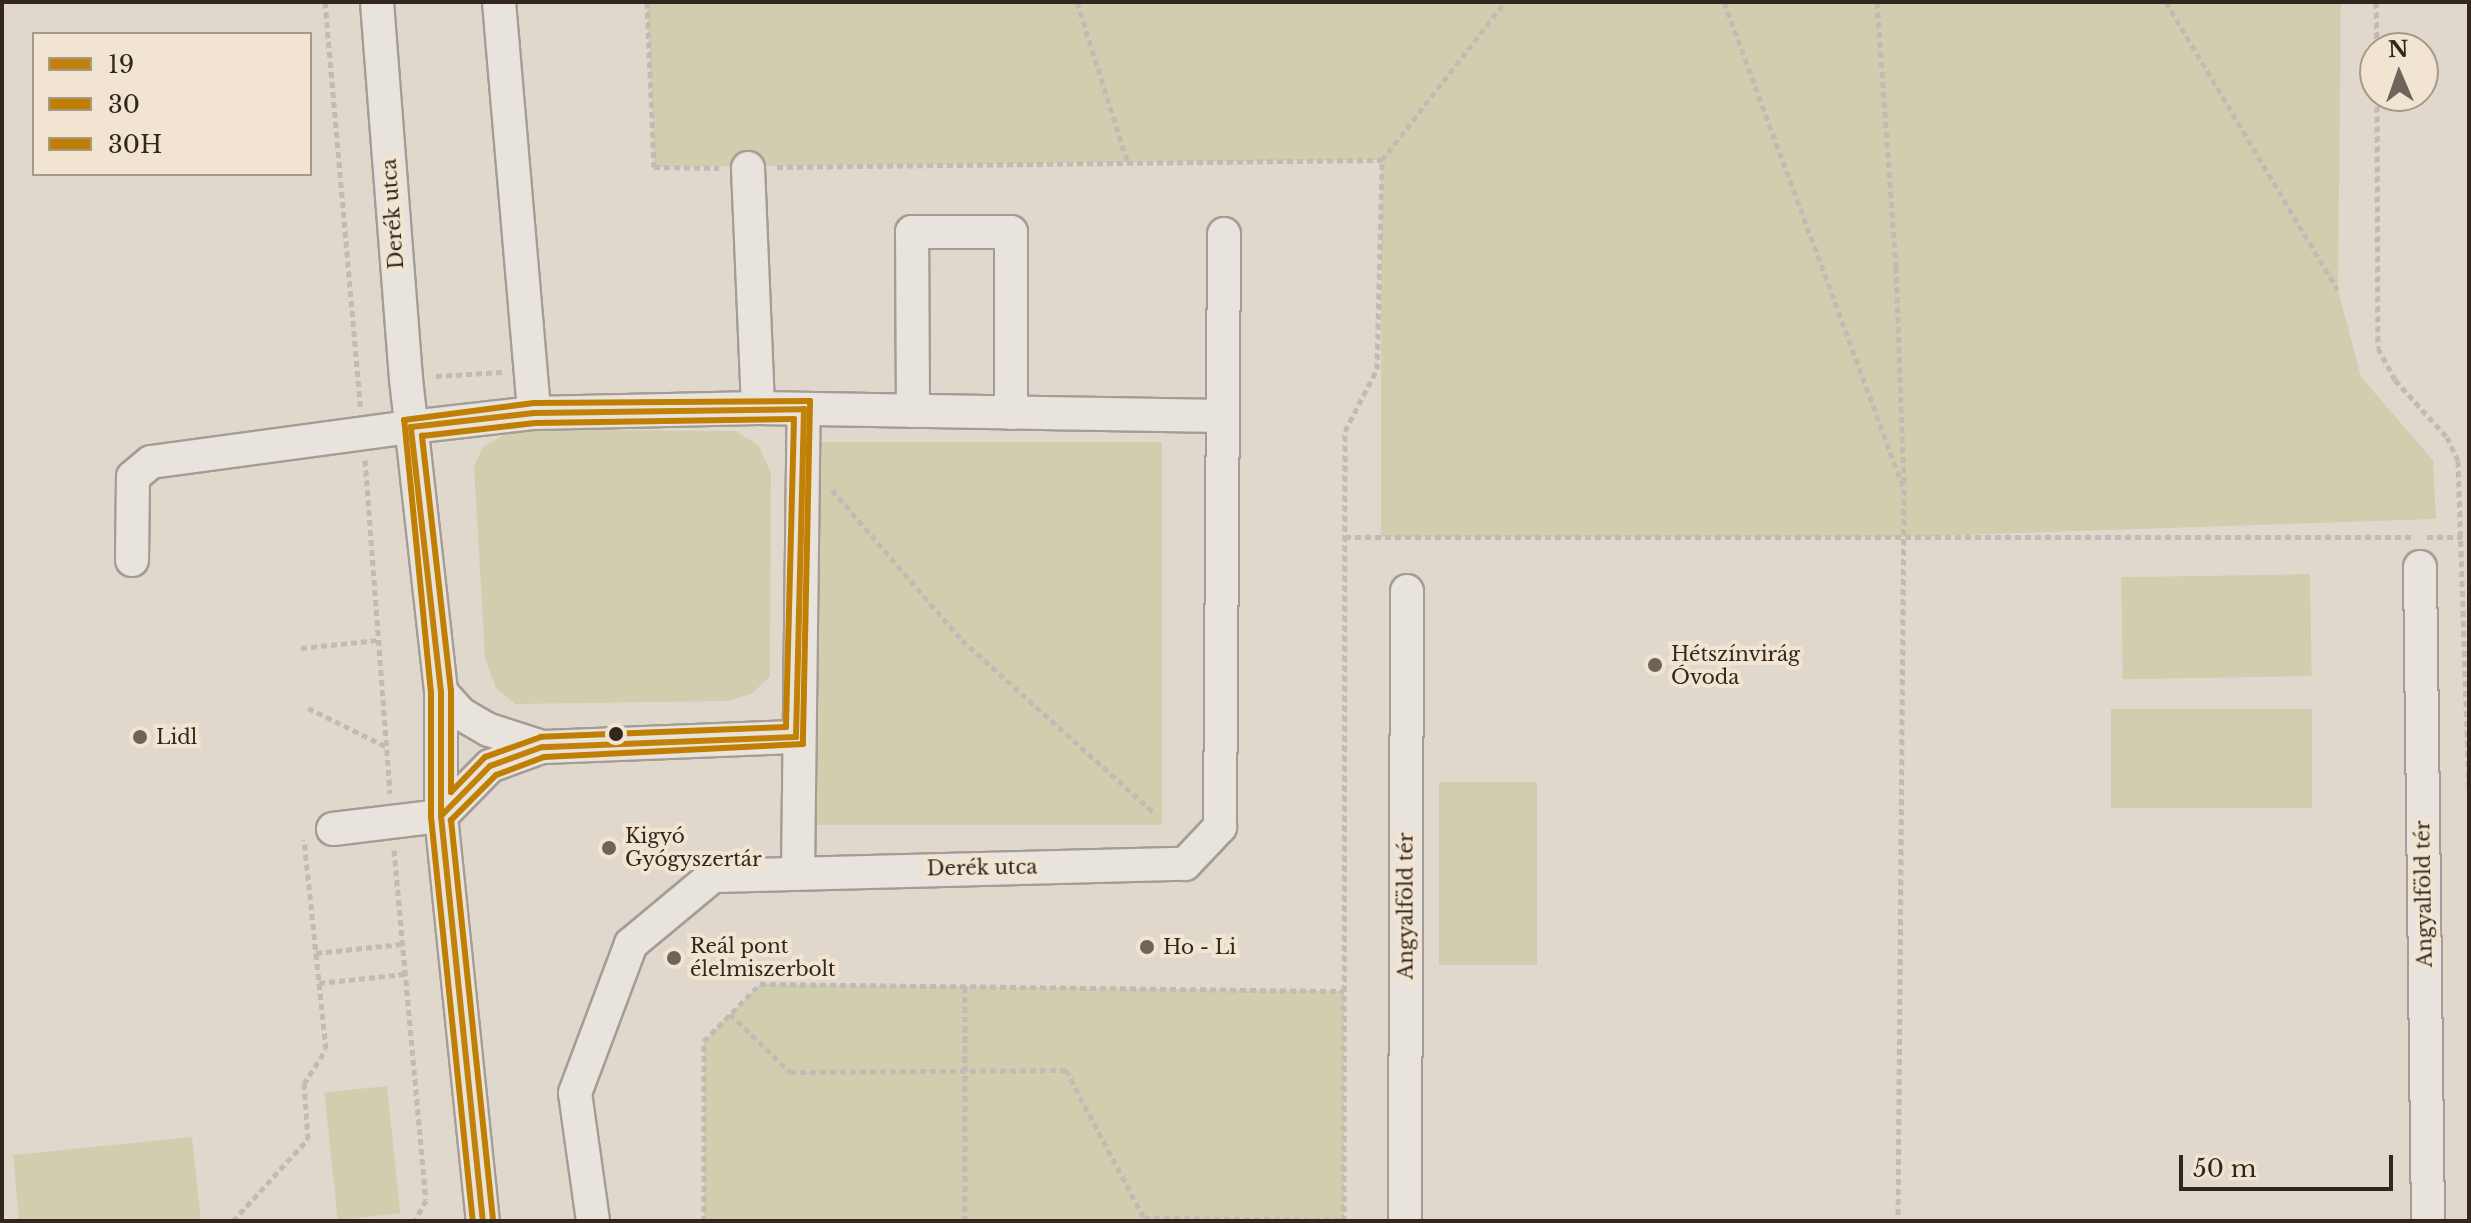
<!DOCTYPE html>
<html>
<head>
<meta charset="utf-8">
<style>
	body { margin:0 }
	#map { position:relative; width:2471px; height:1223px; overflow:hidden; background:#e0d8cc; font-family:"Libre Baskerville",serif }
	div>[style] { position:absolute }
	.green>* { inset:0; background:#d1ceb0; transform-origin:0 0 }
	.path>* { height:5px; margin-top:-2.5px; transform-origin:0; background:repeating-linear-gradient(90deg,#c1bbb4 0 6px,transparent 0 10px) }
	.roads { filter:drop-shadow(2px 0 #a59d95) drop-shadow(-2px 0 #a59d95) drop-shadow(0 2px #a59d95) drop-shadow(0 -2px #a59d95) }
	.minor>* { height:32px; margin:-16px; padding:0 16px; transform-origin:16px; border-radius:16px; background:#e8e4dd }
	.bus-1>* { height:6px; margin:-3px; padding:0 3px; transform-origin:3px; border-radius:3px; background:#c28209 }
	.bus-2>* { height:6px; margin:-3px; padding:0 3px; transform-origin:3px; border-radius:3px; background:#c07f03 }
	.bus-3>* { height:6px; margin:-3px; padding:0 3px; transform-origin:3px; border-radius:3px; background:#c07f03 }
	.dots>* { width:22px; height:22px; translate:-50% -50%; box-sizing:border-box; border:4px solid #f1e5d2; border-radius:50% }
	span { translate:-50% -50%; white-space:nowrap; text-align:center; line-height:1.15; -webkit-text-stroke:8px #f1e5d2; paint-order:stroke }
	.street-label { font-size:20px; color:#32261f }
	.poi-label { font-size:20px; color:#32261f }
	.left { translate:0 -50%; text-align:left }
	.frame { position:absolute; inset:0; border:4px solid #32261f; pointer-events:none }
	.legend { position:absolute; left:32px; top:32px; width:280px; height:144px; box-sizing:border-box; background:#f1e5d2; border:2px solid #a5998a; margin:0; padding:10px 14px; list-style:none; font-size:24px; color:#32261f }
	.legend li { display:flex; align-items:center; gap:16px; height:40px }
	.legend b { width:40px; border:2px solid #a5998a }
	.north { position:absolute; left:2359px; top:32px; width:80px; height:80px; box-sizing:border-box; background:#f1e5d2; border:2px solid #a5998a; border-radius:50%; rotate:358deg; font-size:22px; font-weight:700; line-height:32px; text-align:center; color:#32261f }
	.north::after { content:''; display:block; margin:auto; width:28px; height:36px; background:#6f645c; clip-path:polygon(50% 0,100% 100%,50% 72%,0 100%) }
	.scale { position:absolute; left:2179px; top:1155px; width:214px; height:36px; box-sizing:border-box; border:4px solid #32261f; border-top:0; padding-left:10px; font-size:24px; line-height:28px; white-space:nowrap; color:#32261f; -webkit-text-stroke:6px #f1e5d2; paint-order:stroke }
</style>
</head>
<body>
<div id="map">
	<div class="green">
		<div style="clip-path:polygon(647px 2px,2341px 2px,2338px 290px,2361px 377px,2433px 460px,2436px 519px,1902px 537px,1381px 537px,1381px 160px,654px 167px)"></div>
		<div style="clip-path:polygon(515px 429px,736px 431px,759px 446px,771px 473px,770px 677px,751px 694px,727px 701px,515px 704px,496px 688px,485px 658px,474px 466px,483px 447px)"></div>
		<div style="left:813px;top:442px;width:349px;height:383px"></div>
		<div style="left:2310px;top:574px;width:102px;height:189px;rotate:89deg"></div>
		<div style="left:2312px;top:709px;width:99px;height:201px;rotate:90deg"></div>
		<div style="left:1537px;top:782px;width:183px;height:98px;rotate:90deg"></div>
		<div style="clip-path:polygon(760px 984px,1344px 991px,1344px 1220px,704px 1221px,704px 1041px)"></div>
		<div style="left:387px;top:1086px;width:128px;height:63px;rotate:84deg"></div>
		<div style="clip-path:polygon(192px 1137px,201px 1221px,19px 1221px,13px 1155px)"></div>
	</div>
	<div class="path">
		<div style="left:325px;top:2px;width:406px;rotate:85deg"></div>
		<div style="left:647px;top:2px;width:165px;rotate:87.6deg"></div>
		<div style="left:654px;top:167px;width:65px;rotate:0.9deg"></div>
		<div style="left:1077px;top:2px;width:167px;rotate:72.5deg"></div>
		<div style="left:1724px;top:2px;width:519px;rotate:69.72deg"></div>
		<div style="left:1904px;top:489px;width:732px;rotate:90.47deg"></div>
		<div style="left:1877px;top:2px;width:266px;rotate:85.9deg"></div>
		<div style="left:1896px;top:267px;width:217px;rotate:87.9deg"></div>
		<div style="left:2166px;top:2px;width:335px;rotate:59.2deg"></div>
		<div style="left:2376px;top:2px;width:46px;rotate:88.8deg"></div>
		<div style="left:2377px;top:96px;width:252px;rotate:89.8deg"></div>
		<div style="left:2378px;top:348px;width:36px;rotate:62deg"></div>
		<div style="left:2395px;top:380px;width:77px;rotate:47.6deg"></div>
		<div style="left:2447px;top:437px;width:26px;rotate:65deg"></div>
		<div style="left:2458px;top:461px;width:332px;rotate:88.1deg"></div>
		<div style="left:777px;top:167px;width:605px;rotate:-0.66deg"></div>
		<div style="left:436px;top:376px;width:66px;rotate:-3.5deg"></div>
		<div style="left:365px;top:460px;width:334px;rotate:85.7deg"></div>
		<div style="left:832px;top:490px;width:198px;rotate:49.1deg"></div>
		<div style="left:962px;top:640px;width:260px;rotate:42deg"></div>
		<div style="left:1345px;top:537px;width:1068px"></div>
		<div style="left:2427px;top:537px;width:35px"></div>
		<div style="left:301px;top:648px;width:77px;rotate:-5.9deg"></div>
		<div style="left:308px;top:708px;width:86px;rotate:26.3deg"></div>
		<div style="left:394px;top:850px;width:351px;rotate:84.8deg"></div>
		<div style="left:426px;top:1200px;width:24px;rotate:118deg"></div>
		<div style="left:316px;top:953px;width:86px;rotate:-6deg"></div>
		<div style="left:319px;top:983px;width:86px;rotate:-6deg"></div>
		<div style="left:965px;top:986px;width:235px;rotate:90deg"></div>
		<div style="left:730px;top:1014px;width:83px;rotate:44deg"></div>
		<div style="left:790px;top:1072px;width:276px;rotate:-0.4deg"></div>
		<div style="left:1066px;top:1070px;width:167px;rotate:62.2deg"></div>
		<div style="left:1144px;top:1218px;width:200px;rotate:0.6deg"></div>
		<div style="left:233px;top:1221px;width:111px;rotate:-47.6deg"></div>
		<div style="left:308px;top:1139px;width:55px;rotate:-94.2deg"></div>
		<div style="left:304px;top:1084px;width:41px;rotate:-57.8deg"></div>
		<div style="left:326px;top:1049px;width:211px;rotate:-96deg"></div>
		<div style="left:704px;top:1221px;width:180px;rotate:-90deg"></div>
		<div style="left:704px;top:1041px;width:80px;rotate:-45.5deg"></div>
		<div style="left:760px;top:984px;width:584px;rotate:0.69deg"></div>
		<div style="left:1344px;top:1221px;width:790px;rotate:-89.93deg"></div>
		<div style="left:1345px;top:431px;width:70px;rotate:-62.7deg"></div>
		<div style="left:1377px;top:369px;width:209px;rotate:-88.6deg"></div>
		<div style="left:1382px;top:160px;width:200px;rotate:-52.1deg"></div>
	</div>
	<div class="roads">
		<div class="minor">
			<div style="left:377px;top:2px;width:378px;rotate:85.6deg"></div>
			<div style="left:406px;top:379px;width:315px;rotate:83.6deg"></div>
			<div style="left:441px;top:692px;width:124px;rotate:90deg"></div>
			<div style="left:441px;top:816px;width:407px;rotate:84.1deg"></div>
			<div style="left:499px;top:2px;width:412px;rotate:85.1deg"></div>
			<div style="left:748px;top:168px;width:240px;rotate:87.6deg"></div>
			<div style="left:913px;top:411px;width:179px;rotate:-90.3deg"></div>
			<div style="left:912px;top:232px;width:99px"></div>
			<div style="left:1011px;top:232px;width:181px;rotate:90deg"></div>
			<div style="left:132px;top:560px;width:83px;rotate:-89.3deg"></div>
			<div style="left:133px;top:477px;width:23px;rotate:-40deg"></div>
			<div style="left:151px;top:462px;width:262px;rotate:-7.7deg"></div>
			<div style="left:411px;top:427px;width:124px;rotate:-6.5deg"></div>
			<div style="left:534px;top:413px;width:224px;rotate:-1.3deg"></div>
			<div style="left:758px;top:408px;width:465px;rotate:1deg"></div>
			<div style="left:2420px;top:567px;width:654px;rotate:89.3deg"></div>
			<div style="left:441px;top:692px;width:30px;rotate:48deg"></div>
			<div style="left:461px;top:714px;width:32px;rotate:30deg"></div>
			<div style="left:489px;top:730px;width:56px;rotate:17.8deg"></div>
			<div style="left:333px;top:829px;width:109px;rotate:-6.9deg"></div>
			<div style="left:441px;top:816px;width:70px;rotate:-45.6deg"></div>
			<div style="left:490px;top:766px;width:55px;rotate:-20.1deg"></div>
			<div style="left:542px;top:747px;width:254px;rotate:-2.3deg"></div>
			<div style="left:798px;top:872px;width:463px;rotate:-89.3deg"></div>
			<div style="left:593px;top:1221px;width:129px;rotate:-98deg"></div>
			<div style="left:575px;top:1093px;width:159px;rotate:-69.4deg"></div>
			<div style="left:631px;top:944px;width:107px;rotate:-39.7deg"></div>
			<div style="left:713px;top:876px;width:472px;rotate:-1.5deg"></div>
			<div style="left:1185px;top:864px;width:51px;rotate:-46.6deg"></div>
			<div style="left:1220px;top:827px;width:593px;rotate:-89.61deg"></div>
			<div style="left:1405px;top:1221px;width:630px;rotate:-89.82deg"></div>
		</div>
	</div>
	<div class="bus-1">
		<div style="left:804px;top:409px;width:328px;rotate:91.4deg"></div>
		<div style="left:796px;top:737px;width:254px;rotate:177.7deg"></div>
		<div style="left:542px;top:747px;width:55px;rotate:159.9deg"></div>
		<div style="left:490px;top:766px;width:70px;rotate:134.4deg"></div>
		<div style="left:441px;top:816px;width:124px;rotate:-90deg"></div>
		<div style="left:441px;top:692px;width:267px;rotate:-96.5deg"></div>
		<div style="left:411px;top:427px;width:124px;rotate:-6.5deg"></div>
		<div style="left:534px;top:413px;width:270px;rotate:-0.8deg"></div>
		<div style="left:441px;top:816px;width:407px;rotate:84.1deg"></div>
	</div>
	<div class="bus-2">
		<div style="left:431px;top:816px;width:123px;rotate:-90deg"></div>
		<div style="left:431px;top:693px;width:274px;rotate:-95.6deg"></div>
		<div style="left:404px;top:420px;width:131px;rotate:-7.5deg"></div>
		<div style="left:534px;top:403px;width:276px;rotate:-0.4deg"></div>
		<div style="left:810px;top:401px;width:343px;rotate:91.2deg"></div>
		<div style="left:803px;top:744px;width:259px;rotate:177.1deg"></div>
		<div style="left:544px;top:757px;width:51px;rotate:159.4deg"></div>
		<div style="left:496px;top:775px;width:64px;rotate:135deg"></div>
		<div style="left:431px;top:817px;width:406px;rotate:84.1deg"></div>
	</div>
	<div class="bus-3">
		<div style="left:794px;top:419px;width:308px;rotate:91.5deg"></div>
		<div style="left:786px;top:727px;width:245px;rotate:177.7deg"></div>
		<div style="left:541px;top:737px;width:59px;rotate:160.3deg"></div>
		<div style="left:485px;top:757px;width:49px;rotate:134.2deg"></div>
		<div style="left:451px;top:792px;width:101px;rotate:-90deg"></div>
		<div style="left:451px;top:691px;width:257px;rotate:-96.5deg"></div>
		<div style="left:422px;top:436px;width:114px;rotate:-6.6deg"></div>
		<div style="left:535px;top:423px;width:259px;rotate:-0.9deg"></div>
		<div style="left:451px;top:820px;width:402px;rotate:84deg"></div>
	</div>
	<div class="dots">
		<div style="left:1655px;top:665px;background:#6f645c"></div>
		<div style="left:616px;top:734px;background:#32261f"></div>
		<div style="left:140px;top:737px;background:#6f645c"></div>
		<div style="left:609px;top:848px;background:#6f645c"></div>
		<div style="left:1147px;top:947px;background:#6f645c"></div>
		<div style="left:674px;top:958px;background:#6f645c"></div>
	</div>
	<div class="street-label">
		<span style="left:393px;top:214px;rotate:-94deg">Derék utca</span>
		<span style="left:982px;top:868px;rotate:-1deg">Derék utca</span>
		<span style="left:2424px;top:894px;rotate:-91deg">Angyalföld tér</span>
		<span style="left:1406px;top:906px;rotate:-90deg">Angyalföld tér</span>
	</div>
	<div class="poi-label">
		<span class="left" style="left:1671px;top:666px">Hétszínvirág<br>Óvoda</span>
		<span class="left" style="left:156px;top:737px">Lidl</span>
		<span class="left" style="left:625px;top:848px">Kigyó<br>Gyógyszertár</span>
		<span class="left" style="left:690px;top:958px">Reál pont<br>élelmiszerbolt</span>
		<span class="left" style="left:1163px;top:947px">Ho - Li</span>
	</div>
	<div class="frame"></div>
	<ul class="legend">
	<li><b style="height:10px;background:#c28209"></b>19</li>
	<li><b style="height:10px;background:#c07f03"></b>30</li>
	<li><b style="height:10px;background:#c07f03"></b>30H</li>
	</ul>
	<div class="north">N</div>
	<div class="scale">50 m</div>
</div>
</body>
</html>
